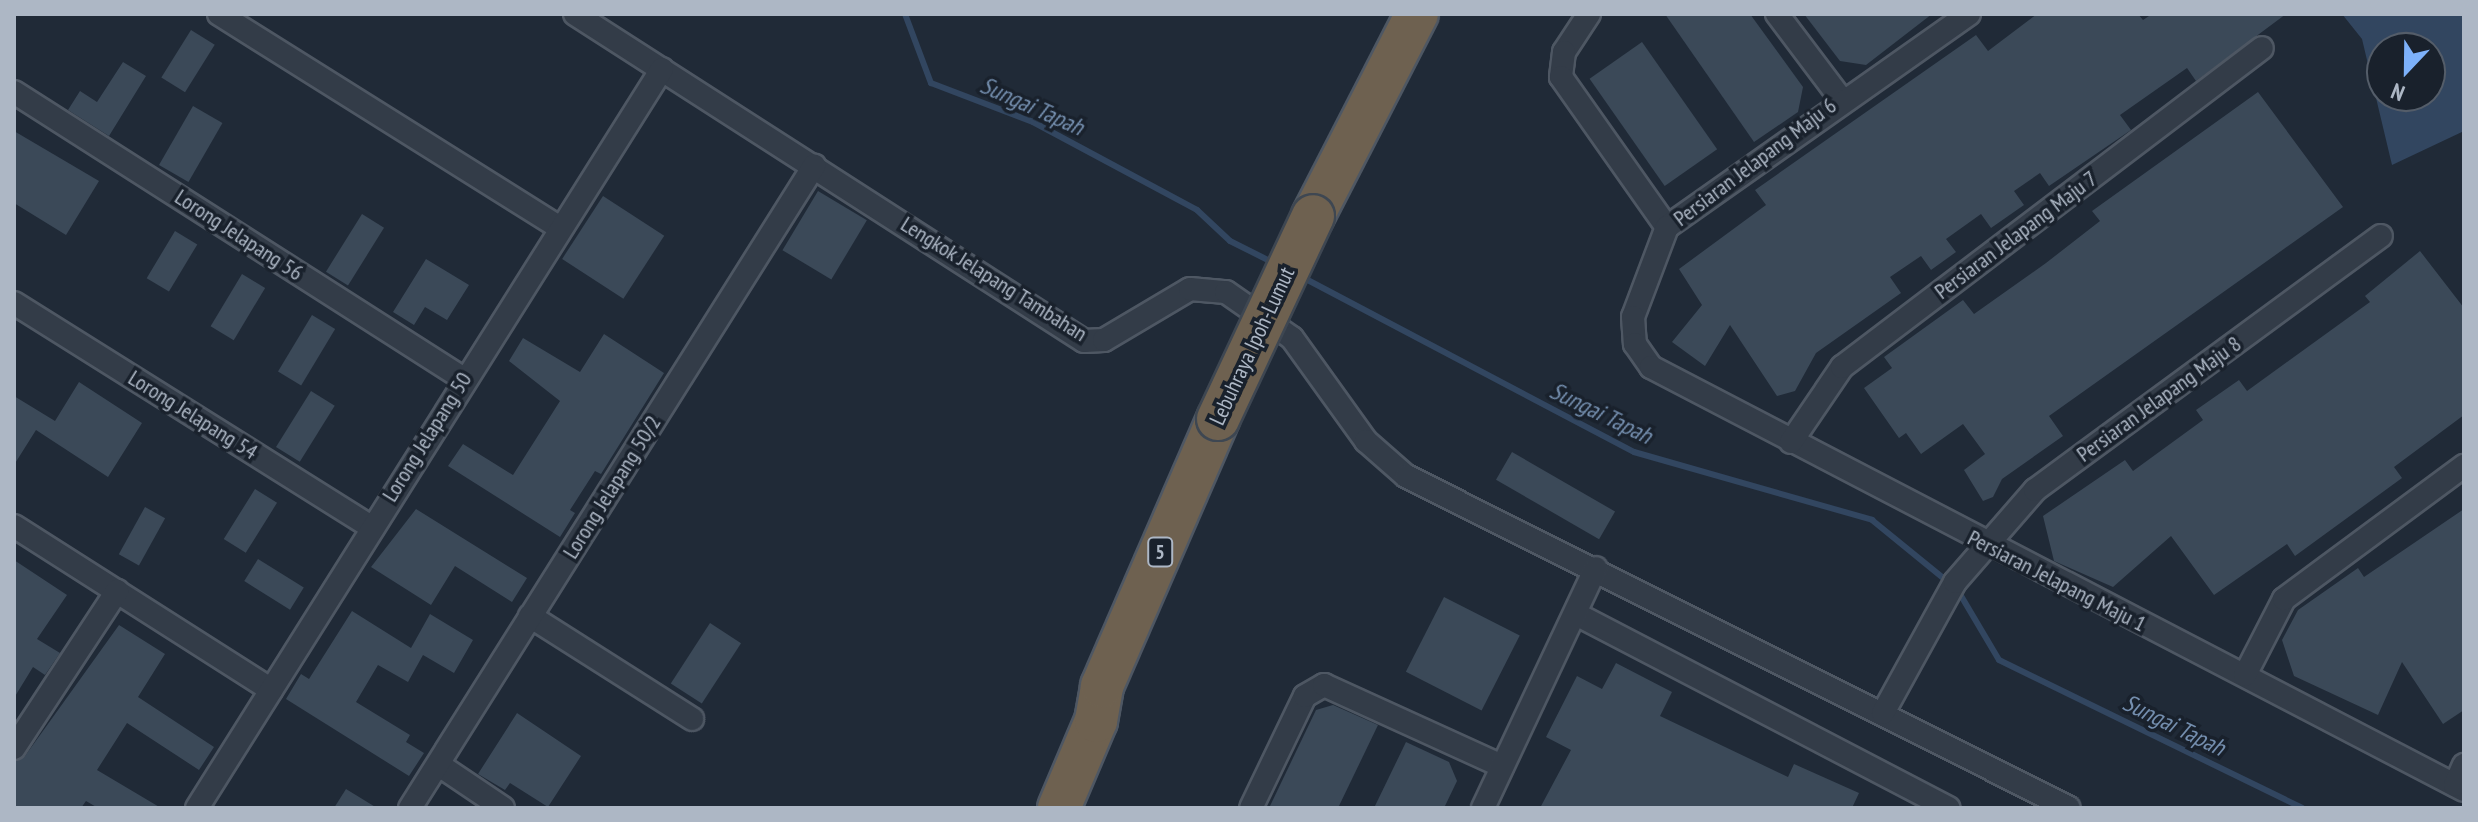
<!DOCTYPE html>
<html>
<head>
<meta charset="utf-8">
<style>
	body { margin:0 }
	#map { position:relative; width:2478px; height:822px; overflow:hidden; background:#202a37; font-family:"PT Sans Narrow",sans-serif }
	div>[style] { position:absolute }
	.water>* { inset:0; background:#324660 }
	.stream>* { height:6px; margin:-3px; padding:0 3px; transform-origin:3px; border-radius:3px; background:#324660 }
	.building>* { inset:0; background:#3b4958; transform-origin:0 0 }
	.roads { filter:drop-shadow(2px 0 #4e5763) drop-shadow(-2px 0 #4e5763) drop-shadow(0 2px #4e5763) drop-shadow(0 -2px #4e5763) }
	.street>* { height:22px; margin:-11px; padding:0 11px; transform-origin:11px; border-radius:11px; background:#333c48 }
	.highway>* { height:42px; margin:-21px; padding:0 21px; transform-origin:21px; border-radius:21px; background:#6e6150 }
	.bridges { filter:drop-shadow(2px 0 #3e4752) drop-shadow(-2px 0 #3e4752) drop-shadow(0 2px #3e4752) drop-shadow(0 -2px #3e4752) }
	.highway-bridge>* { height:42px; margin:-21px; padding:0 21px; transform-origin:21px; border-radius:21px; background:#6e6150 }
	span { translate:-50% -50%; white-space:nowrap; text-align:center; line-height:1.15; -webkit-text-stroke:7px #19212c; paint-order:stroke }
	.shield-label span { padding:2px 6px; background:#19212c; border:2px solid; border-radius:6px; -webkit-text-stroke-width:0 }
	.shield-label { font-size:20px; color:#adb7c5; font-weight:700 }
	.street-label { font-size:22px; color:#adb7c5 }
	.water-label { font-size:24px; color:#748eae; font-style:italic }
	.frame { position:absolute; inset:0; border:16px solid #adb7c5; pointer-events:none }
	.north { position:absolute; left:2366px; top:32px; width:80px; height:80px; box-sizing:border-box; background:#19212c; border:2px solid #545d69; border-radius:50%; rotate:202deg; font-size:22px; font-weight:700; line-height:32px; text-align:center; color:#adb7c5 }
	.north::after { content:''; display:block; margin:auto; width:28px; height:36px; background:#7db1fa; clip-path:polygon(50% 0,100% 100%,50% 72%,0 100%) }
</style>
</head>
<body>
<div id="map">
	<div class="water">
		<div style="clip-path:polygon(evenodd,2342px 14px,2464px 14px,2464px 131px,2392px 165px,2362px 39px,2342px 14px,2382px 48px,2430px 48px,2430px 96px,2382px 96px,2382px 48px)"></div>
	</div>
	<div class="stream">
		<div style="left:905px;top:14px;width:74px;rotate:69.4deg"></div>
		<div style="left:931px;top:83px;width:109px;rotate:20.9deg"></div>
		<div style="left:1033px;top:122px;width:186px;rotate:28.2deg"></div>
		<div style="left:1197px;top:210px;width:45px;rotate:43.2deg"></div>
		<div style="left:1230px;top:241px;width:49px;rotate:26.6deg"></div>
		<div style="left:1302px;top:277px;width:375px;rotate:27.8deg"></div>
		<div style="left:1634px;top:452px;width:248px;rotate:15.9deg"></div>
		<div style="left:1872px;top:520px;width:98px;rotate:39.2deg"></div>
		<div style="left:1957px;top:589px;width:82px;rotate:59.4deg"></div>
		<div style="left:1999px;top:660px;width:337px;rotate:26deg"></div>
	</div>
	<div class="building">
		<div style="clip-path:polygon(1665px 14px,1750px 14px,1803px 87px,1798px 112px,1754px 142px)"></div>
		<div style="clip-path:polygon(1804px 14px,1932px 14px,1866px 65px,1840px 61px)"></div>
		<div style="clip-path:polygon(2037px 14px,2138px 14px,2143px 20px,2152px 14px,2286px 14px,2196px 81px,2187px 68px,2120px 115px,2131px 130px,2049px 186px,2040px 173px,2014px 191px,2024px 205px,1991px 228px,1981px 214px,1946px 239px,1956px 252px,1931px 270px,1921px 256px,1890px 277px,1901px 293px,1816px 353px,1795px 391px,1777px 396px,1730px 325px,1705px 366px,1672px 342px,1702px 305px,1679px 269px,1766px 205px,1755px 190px,1976px 35px,1988px 51px)"></div>
		<div style="left:191px;top:30px;width:28px;height:56px;rotate:32deg"></div>
		<div style="left:1642px;top:42px;width:131px;height:64px;rotate:55deg"></div>
		<div style="clip-path:polygon(123px 62px,146px 76px,109px 136px,68px 110px,80px 91px,97px 102px)"></div>
		<div style="clip-path:polygon(2258px 92px,2343px 207px,2049px 416px,2063px 436px,2002px 479px,1993px 497px,1983px 501px,1964px 470px,1985px 454px,1963px 424px,1921px 454px,1906px 433px,1899px 438px,1864px 388px,1892px 368px,1884px 357px,1963px 300px,1974px 314px,2046px 263px,2100px 221px,2092px 211px)"></div>
		<div style="left:193px;top:106px;width:34px;height:68px;rotate:30deg"></div>
		<div style="clip-path:polygon(14px 131px,99px 181px,66px 235px,14px 203px)"></div>
		<div style="left:818px;top:191px;width:57px;height:69px;rotate:31deg"></div>
		<div style="left:603px;top:196px;width:73px;height:75px;rotate:33deg"></div>
		<div style="left:362px;top:214px;width:26px;height:68px;rotate:32deg"></div>
		<div style="left:175px;top:231px;width:26px;height:55px;rotate:31deg"></div>
		<div style="clip-path:polygon(2420px 251px,2464px 308px,2464px 415px,2394px 467px,2402px 478px,2295px 556px,2287px 544px,2214px 595px,2171px 536px,2113px 587px,2054px 561px,2043px 516px,2125px 460px,2133px 471px,2203px 420px,2196px 410px,2239px 380px,2247px 391px,2370px 302px,2365px 296px)"></div>
		<div style="clip-path:polygon(426px 259px,469px 285px,447px 320px,425px 307px,414px 325px,393px 312px)"></div>
		<div style="left:242px;top:274px;width:27px;height:61px;rotate:31deg"></div>
		<div style="left:312px;top:315px;width:27px;height:66px;rotate:31deg"></div>
		<div style="clip-path:polygon(604px 334px,664px 373px,601px 474px,595px 471px,570px 510px,575px 513px,560px 537px,448px 466px,463px 444px,513px 475px,560px 401px,509px 361px,523px 338px,580px 372px)"></div>
		<div style="clip-path:polygon(79px 382px,142px 423px,108px 477px,36px 430px,14px 465px,14px 396px,55px 421px)"></div>
		<div style="left:311px;top:391px;width:28px;height:66px;rotate:32deg"></div>
		<div style="left:1512px;top:452px;width:119px;height:32px;rotate:30deg"></div>
		<div style="left:255px;top:489px;width:26px;height:59px;rotate:32deg"></div>
		<div style="left:145px;top:507px;width:23px;height:54px;rotate:29deg"></div>
		<div style="clip-path:polygon(416px 509px,527px 578px,512px 602px,455px 566px,431px 605px,371px 567px)"></div>
		<div style="clip-path:polygon(2464px 509px,2464px 710px,2443px 724px,2402px 662px,2378px 715px,2294px 676px,2282px 640px,2298px 610px,2358px 568px,2364px 577px)"></div>
		<div style="left:258px;top:559px;width:54px;height:26px;rotate:32deg"></div>
		<div style="clip-path:polygon(14px 560px,67px 595px,37px 639px,60px 653px,45px 675px,33px 667px,14px 698px)"></div>
		<div style="left:1444px;top:597px;width:85px;height:84px;rotate:27deg"></div>
		<div style="clip-path:polygon(352px 611px,411px 648px,430px 614px,473px 640px,454px 673px,423px 655px,408px 682px,378px 665px,356px 702px,410px 735px,406px 742px,424px 753px,409px 776px,286px 699px,301px 674px,309px 679px)"></div>
		<div style="left:710px;top:623px;width:37px;height:72px;rotate:33deg"></div>
		<div style="clip-path:polygon(119px 625px,165px 654px,138px 697px,214px 747px,199px 770px,127px 723px,97px 770px,161px 808px,98px 808px,86px 801px,81px 808px,14px 808px,14px 762px,25px 756px)"></div>
		<div style="clip-path:polygon(1616px 663px,1672px 692px,1660px 716px,1788px 777px,1794px 764px,1859px 793px,1852px 808px,1540px 808px,1571px 750px,1546px 737px,1577px 676px,1602px 689px)"></div>
		<div style="clip-path:polygon(1333px 705px,1378px 725px,1338px 808px,1269px 808px,1316px 710px)"></div>
		<div style="clip-path:polygon(517px 713px,581px 756px,548px 807px,510px 783px,505px 790px,478px 774px)"></div>
		<div style="clip-path:polygon(1406px 742px,1449px 762px,1457px 781px,1444px 808px,1374px 808px)"></div>
		<div style="clip-path:polygon(346px 789px,377px 808px,334px 808px)"></div>
	</div>
	<div class="roads">
		<div class="street">
			<div style="left:219px;top:14px;width:399px;rotate:32.1deg"></div>
			<div style="left:575px;top:14px;width:605px;rotate:32.72deg"></div>
			<div style="left:1084px;top:341px;width:20px;rotate:-3deg"></div>
			<div style="left:1104px;top:340px;width:100px;rotate:-30.7deg"></div>
			<div style="left:1190px;top:289px;width:36px;rotate:5deg"></div>
			<div style="left:1226px;top:292px;width:80px;rotate:34.9deg"></div>
			<div style="left:1292px;top:338px;width:127px;rotate:54.3deg"></div>
			<div style="left:1366px;top:441px;width:53px;rotate:41.2deg"></div>
			<div style="left:1406px;top:476px;width:741px;rotate:26.6deg"></div>
			<div style="left:1589px;top:14px;width:45px;rotate:123.3deg"></div>
			<div style="left:1564px;top:52px;width:25px;rotate:97deg"></div>
			<div style="left:1561px;top:77px;width:184px;rotate:54.8deg"></div>
			<div style="left:1777px;top:14px;width:106px;rotate:53deg"></div>
			<div style="left:1969px;top:14px;width:370px;rotate:144.8deg"></div>
			<div style="left:1667px;top:227px;width:96px;rotate:110.7deg"></div>
			<div style="left:1633px;top:317px;width:27px;rotate:86deg"></div>
			<div style="left:1635px;top:344px;width:28px;rotate:55deg"></div>
			<div style="left:1651px;top:367px;width:916px;rotate:27.49deg"></div>
			<div style="left:14px;top:92px;width:534px;rotate:32.53deg"></div>
			<div style="left:14px;top:303px;width:421px;rotate:32.1deg"></div>
			<div style="left:1791px;top:442px;width:91px;rotate:-55.8deg"></div>
			<div style="left:1842px;top:367px;width:527px;rotate:-37.22deg"></div>
			<div style="left:14px;top:526px;width:305px;rotate:32.5deg"></div>
			<div style="left:1576px;top:614px;width:420px;rotate:27.5deg"></div>
			<div style="left:530px;top:616px;width:192px;rotate:32.4deg"></div>
			<div style="left:2245px;top:675px;width:85px;rotate:-62.8deg"></div>
			<div style="left:2284px;top:599px;width:224px;rotate:-36.5deg"></div>
			<div style="left:1883px;top:713px;width:149px;rotate:-61.2deg"></div>
			<div style="left:1955px;top:582px;width:122px;rotate:-49deg"></div>
			<div style="left:2035px;top:490px;width:429px;rotate:-36.3deg"></div>
			<div style="left:14px;top:748px;width:188px;rotate:-56.7deg"></div>
			<div style="left:439px;top:765px;width:77px;rotate:33.9deg"></div>
			<div style="left:2455px;top:785px;width:22px;rotate:-66deg"></div>
			<div style="left:197px;top:808px;width:873px;rotate:-57.82deg"></div>
			<div style="left:410px;top:808px;width:759px;rotate:-57.82deg"></div>
			<div style="left:1251px;top:808px;width:124px;rotate:-64.3deg"></div>
			<div style="left:1305px;top:696px;width:22px;rotate:-30deg"></div>
			<div style="left:1324px;top:685px;width:196px;rotate:24.5deg"></div>
			<div style="left:1483px;top:808px;width:265px;rotate:-64.8deg"></div>
		</div>
		<div class="highway">
			<div style="left:1313px;top:216px;width:227px;rotate:-62.8deg"></div>
			<div style="left:1059px;top:808px;width:95px;rotate:-67deg"></div>
			<div style="left:1096px;top:721px;width:36px;rotate:-80deg"></div>
			<div style="left:1102px;top:686px;width:291px;rotate:-66.5deg"></div>
		</div>
	</div>
	<div class="bridges">
		<div class="highway-bridge">
			<div style="left:1218px;top:419px;width:224px;rotate:-64.9deg"></div>
		</div>
	</div>
	<div class="shield-label">
		<span style="left:1160px;top:552px">5</span>
	</div>
	<div class="street-label">
		<span style="left:1755px;top:162px;rotate:-37deg">Persiaran Jelapang Maju 6</span>
		<span style="left:239px;top:235px;rotate:33deg">Lorong Jelapang 56</span>
		<span style="left:2016px;top:235px;rotate:-37deg">Persiaran Jelapang Maju 7</span>
		<span style="left:994px;top:279px;rotate:32deg">Lengkok Jelapang Tambahan</span>
		<span style="left:1252px;top:346px;rotate:-65deg">Lebuhraya Ipoh-Lumut</span>
		<span style="left:2159px;top:399px;rotate:-36deg">Persiaran Jelapang Maju 8</span>
		<span style="left:193px;top:415px;rotate:32deg">Lorong Jelapang 54</span>
		<span style="left:427px;top:437px;rotate:-58deg">Lorong Jelapang 50</span>
		<span style="left:612px;top:487px;rotate:-58deg">Lorong Jelapang 50/2</span>
		<span style="left:2057px;top:581px;rotate:27deg">Persiaran Jelapang Maju 1</span>
	</div>
	<div class="water-label">
		<span style="left:1032px;top:106px;rotate:24deg">Sungai Tapah</span>
		<span style="left:1601px;top:413px;rotate:26deg">Sungai Tapah</span>
		<span style="left:2174px;top:725px;rotate:26deg">Sungai Tapah</span>
	</div>
	<div class="frame"></div>
	<div class="north">N</div>
</div>
</body>
</html>
